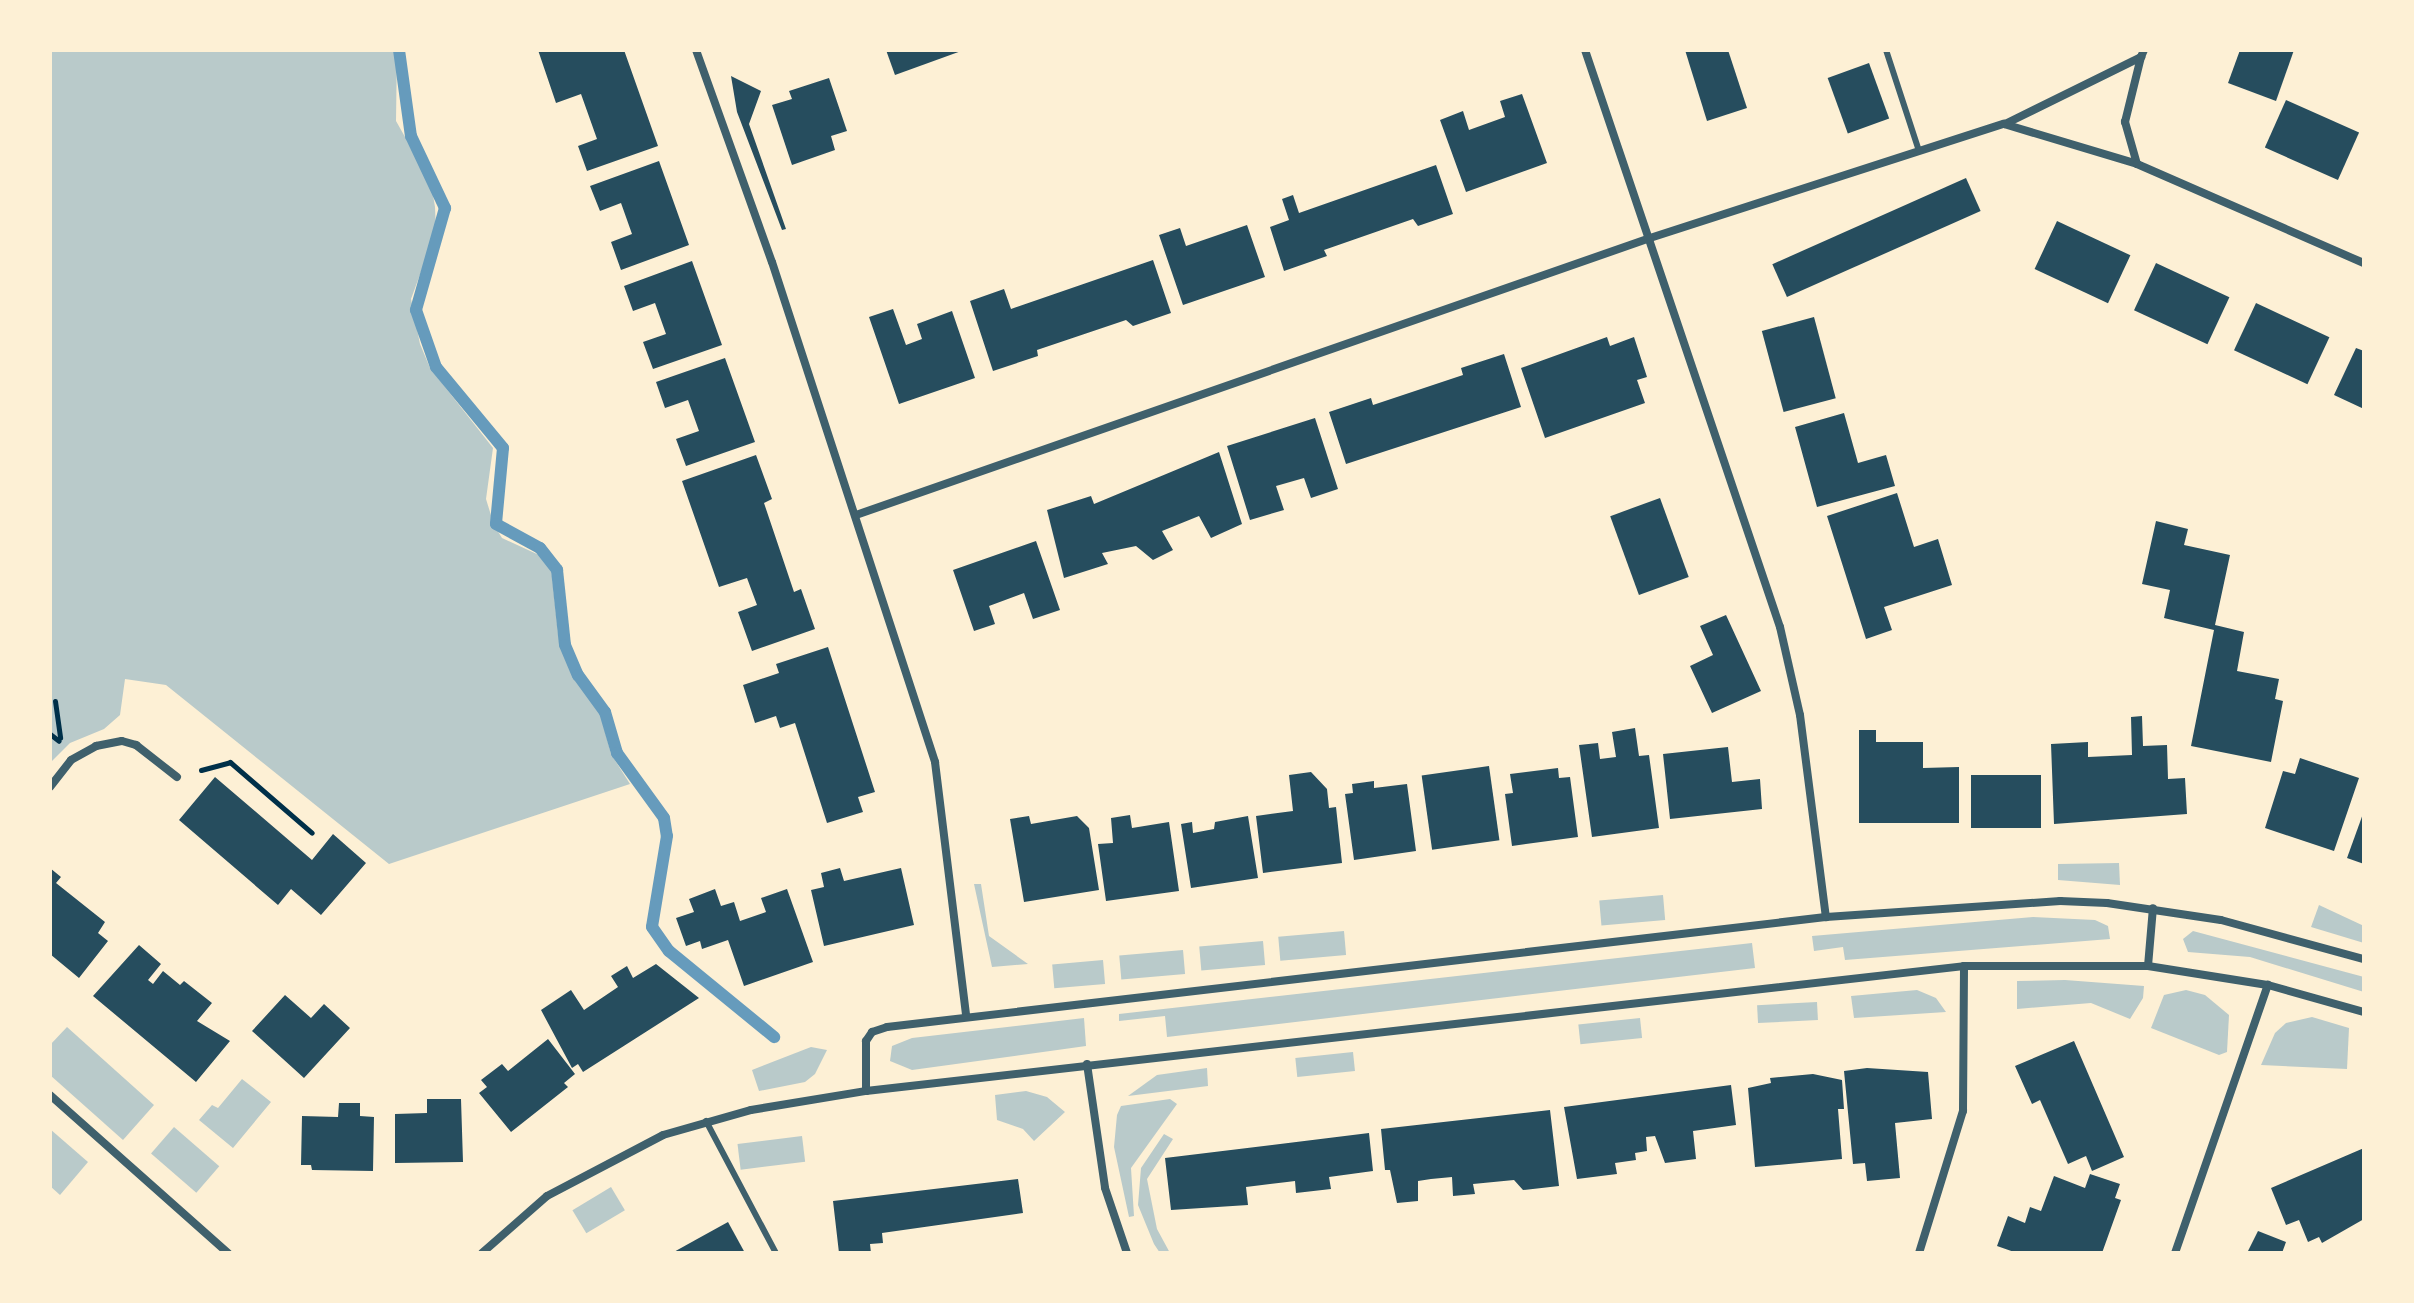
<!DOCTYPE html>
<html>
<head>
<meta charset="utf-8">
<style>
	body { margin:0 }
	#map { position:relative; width:2414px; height:1303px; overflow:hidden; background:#fdf0d5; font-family:"Public Sans",sans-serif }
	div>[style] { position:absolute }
	.green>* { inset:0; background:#b9caca; transform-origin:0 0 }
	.stream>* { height:12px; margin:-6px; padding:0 6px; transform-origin:6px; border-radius:6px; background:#669bbc }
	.building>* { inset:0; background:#264d5e; transform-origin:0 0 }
	.path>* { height:5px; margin:-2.5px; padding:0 2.5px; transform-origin:2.5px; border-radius:2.5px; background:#003049 }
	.service>* { height:6px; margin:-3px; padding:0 3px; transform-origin:3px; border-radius:3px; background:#3f606c }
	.minor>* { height:8px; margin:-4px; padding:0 4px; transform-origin:4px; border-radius:4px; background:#3f606c }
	span { translate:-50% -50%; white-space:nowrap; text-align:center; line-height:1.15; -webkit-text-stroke:6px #fdf0d5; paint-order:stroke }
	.frame { position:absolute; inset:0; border:52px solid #fdf0d5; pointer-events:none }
</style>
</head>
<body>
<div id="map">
	<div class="green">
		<div style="clip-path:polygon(50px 50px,397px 50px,396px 121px,431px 183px,435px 207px,436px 231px,411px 299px,420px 344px,430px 368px,493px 448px,486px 499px,494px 525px,502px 538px,539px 555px,551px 567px,558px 634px,568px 664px,599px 709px,611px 754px,630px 784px,389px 864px,166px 685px,125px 679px,120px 715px,104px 729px,70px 743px,50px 763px)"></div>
		<div style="clip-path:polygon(2119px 863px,2120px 885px,2058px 880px,2058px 864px)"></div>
		<div style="clip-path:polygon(974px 884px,981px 884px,989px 936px,1028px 964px,992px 967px)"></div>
		<div style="left:1663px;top:895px;width:25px;height:64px;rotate:85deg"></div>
		<div style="clip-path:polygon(2319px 905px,2364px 926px,2364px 943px,2311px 927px)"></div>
		<div style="clip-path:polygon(2033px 917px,2095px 920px,2108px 926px,2110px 939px,1845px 960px,1843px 947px,1814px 951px,1812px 936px)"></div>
		<div style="left:1344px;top:931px;width:24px;height:66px;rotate:85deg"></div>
		<div style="clip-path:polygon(2193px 931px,2364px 977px,2364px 992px,2250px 957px,2188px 952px,2183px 939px)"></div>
		<div style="left:1263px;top:941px;width:24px;height:64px;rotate:85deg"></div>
		<div style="clip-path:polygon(1752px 943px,1755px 968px,1167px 1037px,1165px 1016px,1119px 1021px,1119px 1014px)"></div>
		<div style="left:1183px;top:950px;width:24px;height:64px;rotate:85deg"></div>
		<div style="left:1103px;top:960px;width:24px;height:51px;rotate:85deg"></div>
		<div style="clip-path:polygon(2065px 980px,2144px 986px,2143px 998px,2130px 1019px,2091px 1003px,2017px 1009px,2017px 981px)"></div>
		<div style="clip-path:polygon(1917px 990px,1936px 998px,1946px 1012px,1854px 1018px,1851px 996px)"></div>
		<div style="clip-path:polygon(2186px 990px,2205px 995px,2229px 1015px,2227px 1052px,2219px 1055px,2151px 1028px,2164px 995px)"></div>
		<div style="left:1817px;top:1002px;width:18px;height:60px;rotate:87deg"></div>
		<div style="clip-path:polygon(2312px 1017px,2349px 1028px,2347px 1069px,2261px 1065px,2275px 1033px,2286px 1023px)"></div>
		<div style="clip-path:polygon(1084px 1018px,1086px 1046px,912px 1070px,890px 1061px,892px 1046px,912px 1038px)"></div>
		<div style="left:1640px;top:1018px;width:20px;height:62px;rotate:84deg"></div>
		<div style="clip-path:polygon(67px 1027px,154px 1105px,123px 1140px,50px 1075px,50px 1045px)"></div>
		<div style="clip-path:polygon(811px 1047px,827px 1050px,815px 1074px,805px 1082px,759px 1091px,752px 1070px)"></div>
		<div style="left:1353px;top:1052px;width:19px;height:58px;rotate:84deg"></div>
		<div style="clip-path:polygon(1207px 1068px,1208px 1086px,1128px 1096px,1157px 1075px)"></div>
		<div style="clip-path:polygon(242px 1079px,271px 1102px,233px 1148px,199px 1120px,212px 1105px,218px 1108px)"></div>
		<div style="clip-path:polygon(1026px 1091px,1047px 1097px,1065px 1112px,1034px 1141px,1023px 1129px,997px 1120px,995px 1095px)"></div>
		<div style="clip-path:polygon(1170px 1099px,1177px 1104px,1131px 1168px,1134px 1216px,1129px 1217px,1114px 1147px,1117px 1115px,1121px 1106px)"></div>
		<div style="left:174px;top:1127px;width:60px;height:35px;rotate:41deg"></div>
		<div style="clip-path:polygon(50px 1129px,88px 1162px,60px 1195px,50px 1186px)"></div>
		<div style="clip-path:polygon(1164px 1134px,1173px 1139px,1147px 1179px,1157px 1229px,1170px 1253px,1160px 1253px,1154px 1244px,1138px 1205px,1141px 1168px)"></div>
		<div style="left:802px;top:1136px;width:26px;height:65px;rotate:83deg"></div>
		<div style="left:611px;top:1187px;width:27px;height:45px;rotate:59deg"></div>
	</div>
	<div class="stream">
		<div style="left:399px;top:50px;width:87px;rotate:82.1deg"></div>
		<div style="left:411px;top:136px;width:80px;rotate:64.7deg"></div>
		<div style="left:445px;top:208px;width:106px;rotate:105.9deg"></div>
		<div style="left:416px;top:310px;width:60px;rotate:70.7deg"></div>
		<div style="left:436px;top:367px;width:105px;rotate:50.4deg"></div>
		<div style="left:503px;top:448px;width:76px;rotate:95.3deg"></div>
		<div style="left:496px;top:524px;width:50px;rotate:28.6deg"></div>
		<div style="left:540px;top:548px;width:28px;rotate:52deg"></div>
		<div style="left:557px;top:570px;width:75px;rotate:83.9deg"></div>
		<div style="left:565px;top:645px;width:33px;rotate:67deg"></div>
		<div style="left:578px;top:675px;width:46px;rotate:53.9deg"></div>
		<div style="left:605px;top:712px;width:43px;rotate:73.7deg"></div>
		<div style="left:617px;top:753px;width:80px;rotate:54.1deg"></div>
		<div style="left:664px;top:818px;width:18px;rotate:81deg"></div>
		<div style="left:667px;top:836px;width:92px;rotate:99.4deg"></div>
		<div style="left:652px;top:927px;width:29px;rotate:55deg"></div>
		<div style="left:669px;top:951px;width:136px;rotate:39.3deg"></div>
	</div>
	<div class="building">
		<div style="clip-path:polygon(538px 50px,624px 50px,658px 146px,587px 171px,578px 146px,597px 139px,581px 94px,556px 103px)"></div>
		<div style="clip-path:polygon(886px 50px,964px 50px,895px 75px)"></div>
		<div style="clip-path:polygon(1685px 50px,1728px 50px,1747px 108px,1707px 121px)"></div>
		<div style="clip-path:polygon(2240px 50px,2294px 50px,2276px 101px,2228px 83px)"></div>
		<div style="left:1869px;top:63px;width:59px;height:44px;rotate:70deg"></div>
		<div style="clip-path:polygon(731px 76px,761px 91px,749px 124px,786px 229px,782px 230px,737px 112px)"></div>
		<div style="clip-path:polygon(829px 78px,847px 131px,831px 136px,835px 150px,792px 165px,772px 105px,792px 99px,789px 91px)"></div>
		<div style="clip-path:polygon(1522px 94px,1547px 163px,1466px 192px,1440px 120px,1463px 111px,1469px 130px,1505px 117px,1500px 101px)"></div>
		<div style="left:2286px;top:100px;width:80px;height:52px;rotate:24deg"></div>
		<div style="clip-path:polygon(659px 161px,689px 245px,621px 270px,611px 242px,632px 234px,621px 203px,600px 211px,590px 186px)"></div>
		<div style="clip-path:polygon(1436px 165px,1453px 214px,1418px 226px,1413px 219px,1324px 250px,1327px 256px,1284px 271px,1270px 227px,1289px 220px,1282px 199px,1293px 195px,1299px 213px)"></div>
		<div style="left:1966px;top:178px;width:36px;height:212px;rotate:66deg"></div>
		<div style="left:2057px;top:221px;width:81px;height:53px;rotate:25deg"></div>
		<div style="clip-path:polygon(1247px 225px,1265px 277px,1183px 305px,1159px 235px,1180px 228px,1186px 246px)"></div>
		<div style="clip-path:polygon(1153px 260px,1171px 313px,1133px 326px,1126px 320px,1037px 350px,1038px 356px,993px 371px,970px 301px,1004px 289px,1011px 309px)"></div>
		<div style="clip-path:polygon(692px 261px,722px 345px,653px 369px,643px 342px,666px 334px,655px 303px,633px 311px,624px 286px)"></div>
		<div style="left:2156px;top:263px;width:81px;height:52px;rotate:25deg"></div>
		<div style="left:2256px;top:303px;width:81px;height:52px;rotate:25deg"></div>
		<div style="clip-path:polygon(893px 309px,906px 345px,922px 339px,917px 324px,952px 311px,975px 378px,899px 404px,869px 317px)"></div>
		<div style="left:1814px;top:317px;width:84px;height:54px;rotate:75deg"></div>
		<div style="clip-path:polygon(1607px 337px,1610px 346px,1634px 337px,1647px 377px,1637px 380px,1645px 403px,1545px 438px,1521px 368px)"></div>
		<div style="clip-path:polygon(2356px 348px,2364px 351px,2364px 409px,2334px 395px)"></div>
		<div style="clip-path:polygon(1504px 354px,1521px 407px,1346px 464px,1329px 412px,1371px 398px,1373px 405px,1463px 375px,1461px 368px)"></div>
		<div style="clip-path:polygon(725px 358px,755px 442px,686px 466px,676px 439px,699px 431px,688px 400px,665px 408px,656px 382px)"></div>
		<div style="clip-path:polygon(1844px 413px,1858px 463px,1886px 455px,1895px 486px,1817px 507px,1795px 427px)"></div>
		<div style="clip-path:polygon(1315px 418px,1338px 489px,1311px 498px,1304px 478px,1276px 486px,1284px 510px,1250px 520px,1227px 446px)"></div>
		<div style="clip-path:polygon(1219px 452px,1242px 524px,1211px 538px,1199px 516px,1162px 531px,1173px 550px,1153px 560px,1136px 546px,1102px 553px,1108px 564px,1064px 578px,1047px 510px,1091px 496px,1094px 504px)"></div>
		<div style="clip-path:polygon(756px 455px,772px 499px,764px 503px,794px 592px,801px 589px,815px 629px,752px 651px,738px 612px,757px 605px,747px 578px,719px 587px,682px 481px)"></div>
		<div style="clip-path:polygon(1897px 493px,1914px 547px,1938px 539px,1952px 585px,1884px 607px,1892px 630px,1866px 639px,1827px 516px)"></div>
		<div style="left:1660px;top:498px;width:84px;height:53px;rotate:70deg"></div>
		<div style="clip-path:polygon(2156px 521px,2188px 529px,2184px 545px,2230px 555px,2215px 625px,2244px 632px,2237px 671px,2279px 679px,2275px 699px,2283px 701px,2271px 762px,2191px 746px,2214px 630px,2164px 618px,2170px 590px,2142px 584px)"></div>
		<div style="clip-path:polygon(1036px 541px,1060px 610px,1033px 619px,1024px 593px,989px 606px,995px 624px,974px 631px,953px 570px)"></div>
		<div style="clip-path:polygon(1726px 615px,1761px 691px,1712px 713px,1690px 666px,1713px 655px,1700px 626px)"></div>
		<div style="clip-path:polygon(828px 647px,875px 792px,858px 797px,863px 812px,827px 823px,795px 723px,780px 728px,776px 716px,755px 723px,743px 685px,779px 673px,776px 664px)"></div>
		<div style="clip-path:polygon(2142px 716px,2143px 746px,2167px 745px,2168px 779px,2185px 778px,2187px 814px,2054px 824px,2051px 744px,2088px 742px,2088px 757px,2132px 755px,2131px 717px)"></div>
		<div style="clip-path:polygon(1635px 728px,1639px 756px,1649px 755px,1659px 828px,1592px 837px,1579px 745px,1598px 743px,1600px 759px,1616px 757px,1612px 732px)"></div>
		<div style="clip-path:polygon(1859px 730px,1876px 730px,1876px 742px,1923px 742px,1923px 768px,1959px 767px,1959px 823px,1859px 823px)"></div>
		<div style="clip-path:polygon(1728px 747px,1732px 782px,1760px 779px,1762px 809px,1670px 819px,1663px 754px)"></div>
		<div style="clip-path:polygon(2300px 758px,2359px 778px,2334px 851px,2265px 828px,2283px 771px,2295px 774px)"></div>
		<div style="left:1489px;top:766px;width:75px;height:68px;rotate:82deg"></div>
		<div style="clip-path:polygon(1558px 768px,1559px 778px,1570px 777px,1578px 837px,1512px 846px,1505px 794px,1513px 793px,1510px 774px)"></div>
		<div style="clip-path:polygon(1311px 772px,1327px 789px,1329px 808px,1336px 807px,1342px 863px,1263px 873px,1256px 816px,1293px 811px,1289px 775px)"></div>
		<div style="left:1971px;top:775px;width:70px;height:53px"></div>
		<div style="clip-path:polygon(215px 777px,312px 860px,333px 834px,366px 863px,321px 915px,291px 889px,278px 905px,179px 820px)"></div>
		<div style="clip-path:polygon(1374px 781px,1374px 788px,1407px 784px,1416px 851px,1354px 860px,1345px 794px,1353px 793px,1352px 784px)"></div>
		<div style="clip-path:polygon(2364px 811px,2364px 864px,2347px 858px)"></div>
		<div style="clip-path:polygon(1130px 815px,1132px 828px,1169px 822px,1179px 891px,1106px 901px,1098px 844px,1113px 843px,1111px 818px)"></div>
		<div style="clip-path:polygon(1029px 816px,1031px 824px,1077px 816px,1089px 828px,1099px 890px,1024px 902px,1010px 819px)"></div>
		<div style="clip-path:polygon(1248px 816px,1258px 878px,1191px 888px,1181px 824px,1192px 822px,1193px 833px,1214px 829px,1215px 822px)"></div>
		<div style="clip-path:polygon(50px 868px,61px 877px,56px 883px,105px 922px,98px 933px,108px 941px,79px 978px,50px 954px)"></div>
		<div style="clip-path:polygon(840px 868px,844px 881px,901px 868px,914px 925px,824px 946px,811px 890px,824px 887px,821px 873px)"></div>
		<div style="clip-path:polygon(715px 889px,721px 906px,734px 902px,740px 921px,766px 912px,761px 898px,787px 889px,813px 962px,744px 986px,728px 940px,702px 949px,700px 941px,686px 946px,676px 918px,694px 912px,689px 899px)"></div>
		<div style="clip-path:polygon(139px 945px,161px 964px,148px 980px,153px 984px,163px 971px,180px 985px,184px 981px,212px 1003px,197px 1021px,230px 1041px,196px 1082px,93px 996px)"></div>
		<div style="clip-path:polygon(656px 964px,699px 998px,583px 1072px,578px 1064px,572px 1068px,541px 1010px,571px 990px,584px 1010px,618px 987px,611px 976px,627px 966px,633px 978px)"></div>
		<div style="clip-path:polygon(285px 995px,311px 1018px,324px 1004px,350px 1028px,304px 1078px,252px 1031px)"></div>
		<div style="clip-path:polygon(548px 1039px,575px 1074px,564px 1083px,568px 1087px,511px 1132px,479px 1093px,487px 1087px,481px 1080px,502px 1064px,508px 1071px)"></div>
		<div style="clip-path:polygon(2074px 1041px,2124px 1157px,2092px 1171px,2086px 1156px,2068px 1164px,2040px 1100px,2032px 1104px,2015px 1066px)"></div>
		<div style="clip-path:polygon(1867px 1068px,1928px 1072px,1932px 1119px,1895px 1123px,1900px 1178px,1867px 1181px,1865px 1163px,1853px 1164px,1844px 1071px)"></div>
		<div style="clip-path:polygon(1813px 1074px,1842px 1080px,1844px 1109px,1838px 1109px,1842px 1159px,1755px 1167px,1748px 1088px,1771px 1083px,1770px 1078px)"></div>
		<div style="clip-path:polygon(1731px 1085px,1736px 1125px,1693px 1131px,1696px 1159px,1665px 1163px,1655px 1136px,1646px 1137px,1647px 1151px,1635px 1153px,1636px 1160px,1615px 1163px,1617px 1174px,1577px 1179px,1564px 1107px)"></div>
		<div style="clip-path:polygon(427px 1099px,461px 1099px,463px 1162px,395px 1163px,395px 1114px,427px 1113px)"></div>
		<div style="clip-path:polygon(339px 1103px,360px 1103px,360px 1116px,374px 1117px,373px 1171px,312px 1170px,311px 1165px,301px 1165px,302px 1116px,338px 1117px)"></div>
		<div style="clip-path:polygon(1550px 1110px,1559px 1186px,1523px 1190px,1514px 1180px,1473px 1184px,1475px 1194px,1453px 1196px,1452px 1177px,1431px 1179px,1418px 1181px,1418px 1201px,1397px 1203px,1390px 1170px,1385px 1170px,1381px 1129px)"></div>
		<div style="clip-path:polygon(1369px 1133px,1373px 1171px,1329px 1177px,1331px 1189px,1296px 1193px,1295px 1181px,1287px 1182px,1246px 1187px,1248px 1205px,1171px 1210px,1165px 1158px)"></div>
		<div style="clip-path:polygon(2364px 1148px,2364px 1219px,2322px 1243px,2319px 1237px,2308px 1242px,2299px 1220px,2286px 1225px,2271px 1188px)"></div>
		<div style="clip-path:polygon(2090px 1174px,2120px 1184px,2115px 1198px,2121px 1200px,2102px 1253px,2017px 1253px,1997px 1246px,2008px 1216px,2025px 1223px,2030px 1207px,2041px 1211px,2054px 1176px,2085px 1188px)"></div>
		<div style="clip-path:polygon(1018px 1179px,1023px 1213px,882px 1233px,883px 1243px,870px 1244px,871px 1253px,839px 1253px,833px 1201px)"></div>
		<div style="clip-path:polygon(728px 1222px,745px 1253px,672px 1253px,699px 1238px)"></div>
		<div style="clip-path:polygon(2258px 1231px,2286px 1242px,2282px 1253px,2247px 1253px)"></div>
	</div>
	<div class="path">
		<div style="left:55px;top:701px;width:37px;rotate:82deg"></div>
		<div style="left:50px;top:734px;width:11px;rotate:38deg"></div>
		<div style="left:201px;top:770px;width:30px;rotate:-15deg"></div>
		<div style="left:230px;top:762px;width:108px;rotate:40.9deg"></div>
	</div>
	<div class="service">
		<div style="left:1886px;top:50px;width:106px;rotate:71.9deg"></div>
		<div style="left:706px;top:1121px;width:149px;rotate:62.1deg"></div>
	</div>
	<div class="minor">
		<div style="left:696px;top:50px;width:225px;rotate:70.3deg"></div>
		<div style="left:772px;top:262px;width:526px;rotate:71.94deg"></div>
		<div style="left:935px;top:762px;width:256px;rotate:83deg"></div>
		<div style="left:1585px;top:50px;width:609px;rotate:71.33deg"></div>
		<div style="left:1780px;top:627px;width:90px;rotate:77.2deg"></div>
		<div style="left:1800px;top:715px;width:204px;rotate:82.7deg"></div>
		<div style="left:2005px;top:124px;width:152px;rotate:-26.2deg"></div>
		<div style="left:2141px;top:57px;width:8px;rotate:-67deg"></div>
		<div style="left:2137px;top:164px;width:44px;rotate:-105.9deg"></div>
		<div style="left:2125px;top:122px;width:67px;rotate:-76.2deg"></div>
		<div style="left:856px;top:515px;width:841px;rotate:-19.23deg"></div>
		<div style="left:1650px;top:238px;width:372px;rotate:-17.9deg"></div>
		<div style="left:2004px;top:124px;width:139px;rotate:16.7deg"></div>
		<div style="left:2137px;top:164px;width:248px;rotate:23.6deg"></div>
		<div style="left:50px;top:787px;width:34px;rotate:-52deg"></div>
		<div style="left:71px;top:760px;width:29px;rotate:-29deg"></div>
		<div style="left:96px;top:746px;width:26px;rotate:-11deg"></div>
		<div style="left:122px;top:741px;width:15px;rotate:16deg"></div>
		<div style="left:136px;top:745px;width:52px;rotate:38deg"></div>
		<div style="left:2148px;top:966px;width:58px;rotate:-85.1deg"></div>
		<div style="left:1087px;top:1064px;width:125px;rotate:81.7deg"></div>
		<div style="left:1105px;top:1188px;width:69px;rotate:71.3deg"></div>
		<div style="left:866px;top:1091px;width:50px;rotate:-90deg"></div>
		<div style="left:866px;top:1041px;width:11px;rotate:-56deg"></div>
		<div style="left:872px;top:1032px;width:16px;rotate:-18deg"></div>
		<div style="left:887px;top:1027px;width:945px;rotate:-6.68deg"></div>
		<div style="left:1826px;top:917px;width:235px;rotate:-3.9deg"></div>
		<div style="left:2060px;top:901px;width:47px;rotate:2.4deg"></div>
		<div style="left:2107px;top:903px;width:115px;rotate:8.5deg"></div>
		<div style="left:2221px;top:920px;width:148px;rotate:15.3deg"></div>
		<div style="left:50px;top:1095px;width:238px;rotate:41.6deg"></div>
		<div style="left:482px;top:1253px;width:86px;rotate:-41.2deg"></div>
		<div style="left:547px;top:1196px;width:131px;rotate:-27.7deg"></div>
		<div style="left:663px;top:1135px;width:91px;rotate:-15.9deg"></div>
		<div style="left:751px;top:1110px;width:117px;rotate:-9.4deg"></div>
		<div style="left:866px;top:1091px;width:1105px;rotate:-6.49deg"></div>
		<div style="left:1964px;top:966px;width:184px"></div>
		<div style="left:2148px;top:966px;width:121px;rotate:9deg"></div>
		<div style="left:2268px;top:985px;width:100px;rotate:15.7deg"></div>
		<div style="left:1919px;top:1253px;width:149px;rotate:-72.8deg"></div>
		<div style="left:1963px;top:1111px;width:145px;rotate:-89.6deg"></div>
		<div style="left:2175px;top:1253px;width:284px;rotate:-70.9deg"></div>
	</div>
	<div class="frame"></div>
</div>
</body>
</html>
